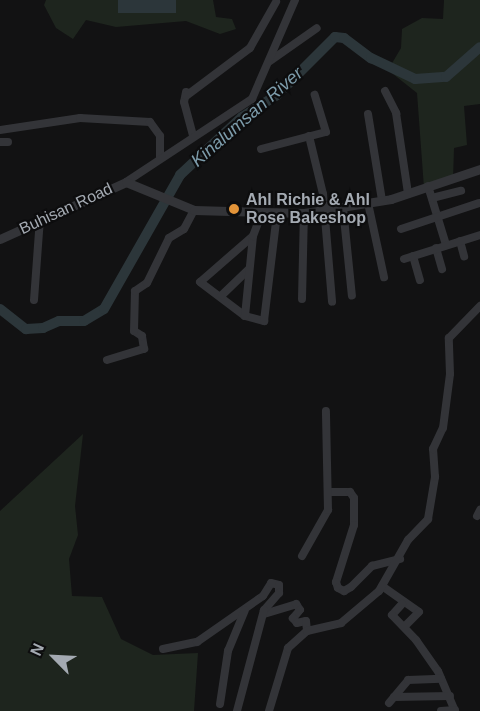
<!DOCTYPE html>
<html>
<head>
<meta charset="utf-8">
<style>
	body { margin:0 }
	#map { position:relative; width:480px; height:711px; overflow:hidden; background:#121213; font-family:Helvetica,sans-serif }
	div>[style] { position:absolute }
	.green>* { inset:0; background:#1e251e }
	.water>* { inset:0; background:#2c363a; transform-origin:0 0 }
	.river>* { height:10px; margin:-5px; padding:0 5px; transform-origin:5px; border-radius:5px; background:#2c363a }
	.minor>* { height:8px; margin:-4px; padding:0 4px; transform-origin:4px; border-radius:4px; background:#333438 }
	.tertiary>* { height:9px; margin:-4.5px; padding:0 4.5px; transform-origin:4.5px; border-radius:4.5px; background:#333438 }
	.dots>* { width:16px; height:16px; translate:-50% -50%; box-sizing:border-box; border:3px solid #0d0d0e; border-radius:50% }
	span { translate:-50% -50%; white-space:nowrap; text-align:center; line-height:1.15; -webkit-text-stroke:4.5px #0d0d0e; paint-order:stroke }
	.poi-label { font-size:16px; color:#a4aab2; font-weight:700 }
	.left { translate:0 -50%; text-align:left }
	.street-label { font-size:16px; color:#a4aab2 }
	.water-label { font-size:18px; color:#7d9cab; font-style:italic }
	.north { position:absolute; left:24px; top:627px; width:60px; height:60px; -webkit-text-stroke:4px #0d0d0e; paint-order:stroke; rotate:294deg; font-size:16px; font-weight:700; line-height:24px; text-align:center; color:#a4aab2 }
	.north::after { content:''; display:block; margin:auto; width:21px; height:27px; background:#a4aab2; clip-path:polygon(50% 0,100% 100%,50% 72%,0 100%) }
</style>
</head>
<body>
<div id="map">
	<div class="green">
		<div style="clip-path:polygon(46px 0,118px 0,118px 13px,176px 12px,176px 0,213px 0,216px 17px,232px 19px,236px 29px,220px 34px,186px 21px,116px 27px,86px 20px,73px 39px,56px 28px,44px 5px)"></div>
		<div style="clip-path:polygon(444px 0,480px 0,480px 104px,464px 106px,467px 145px,454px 148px,453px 180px,424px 188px,417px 93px,388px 70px,401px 48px,402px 29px,422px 18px,443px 19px)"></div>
		<div style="clip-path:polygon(83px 434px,75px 506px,78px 535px,69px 559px,72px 596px,102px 597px,121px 639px,153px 655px,198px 653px,194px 711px,0 711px,0 511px)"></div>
	</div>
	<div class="water">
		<div style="left:118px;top:0;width:58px;height:13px"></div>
	</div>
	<div class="river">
		<div style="left:0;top:309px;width:33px;rotate:38deg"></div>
		<div style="left:26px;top:329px;width:17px;rotate:-3deg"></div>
		<div style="left:43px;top:328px;width:17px;rotate:-24deg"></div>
		<div style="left:59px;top:321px;width:25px"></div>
		<div style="left:84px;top:321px;width:23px;rotate:-31deg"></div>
		<div style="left:104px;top:309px;width:154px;rotate:-60.4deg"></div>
		<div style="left:180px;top:175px;width:85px;rotate:-43.1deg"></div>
		<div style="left:242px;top:117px;width:41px;rotate:-32.2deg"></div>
		<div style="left:277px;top:95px;width:82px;rotate:-45deg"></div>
		<div style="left:335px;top:37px;width:9px;rotate:6deg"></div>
		<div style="left:344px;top:38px;width:34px;rotate:37deg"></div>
		<div style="left:371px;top:58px;width:49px;rotate:25.5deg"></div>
		<div style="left:415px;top:79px;width:31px;rotate:-4deg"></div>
		<div style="left:446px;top:77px;width:45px;rotate:-41.4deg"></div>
	</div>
	<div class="minor">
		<div style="left:270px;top:61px;width:57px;rotate:-35.1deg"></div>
		<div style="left:385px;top:91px;width:25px;rotate:63deg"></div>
		<div style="left:396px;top:113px;width:81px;rotate:81.5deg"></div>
		<div style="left:186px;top:92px;width:10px;rotate:101deg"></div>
		<div style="left:184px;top:102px;width:35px;rotate:75deg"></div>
		<div style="left:186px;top:96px;width:80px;rotate:-36.9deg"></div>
		<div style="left:250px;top:48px;width:53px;rotate:-60.5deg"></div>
		<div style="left:368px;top:114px;width:87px;rotate:80.8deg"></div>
		<div style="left:0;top:130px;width:81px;rotate:-8.5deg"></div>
		<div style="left:80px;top:118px;width:70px;rotate:3.3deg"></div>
		<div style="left:150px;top:122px;width:17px;rotate:54deg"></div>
		<div style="left:160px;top:136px;width:22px;rotate:90deg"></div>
		<div style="left:309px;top:136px;width:60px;rotate:76.4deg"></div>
		<div style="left:323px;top:194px;width:108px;rotate:85.2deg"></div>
		<div style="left:0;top:142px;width:8px"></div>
		<div style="left:261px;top:149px;width:67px;rotate:-14.7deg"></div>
		<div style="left:326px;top:132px;width:39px;rotate:-107deg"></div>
		<div style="left:126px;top:182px;width:151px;rotate:-33.4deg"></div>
		<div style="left:252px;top:99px;width:108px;rotate:-66.5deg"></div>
		<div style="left:428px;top:186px;width:62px;rotate:73deg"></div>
		<div style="left:432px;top:198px;width:30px;rotate:-14deg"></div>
		<div style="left:368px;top:203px;width:76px;rotate:77.8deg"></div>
		<div style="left:343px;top:208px;width:88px;rotate:84.2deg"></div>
		<div style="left:401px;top:229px;width:82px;rotate:-18.4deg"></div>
		<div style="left:253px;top:236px;width:70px;rotate:139deg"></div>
		<div style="left:200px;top:282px;width:56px;rotate:37.1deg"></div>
		<div style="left:245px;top:316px;width:20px;rotate:15deg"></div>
		<div style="left:264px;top:321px;width:109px;rotate:-83.1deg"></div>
		<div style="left:460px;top:241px;width:16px;rotate:75deg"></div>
		<div style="left:436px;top:248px;width:22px;rotate:74deg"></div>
		<div style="left:413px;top:256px;width:25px;rotate:74deg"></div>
		<div style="left:404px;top:259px;width:80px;rotate:-17.5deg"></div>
		<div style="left:222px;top:295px;width:37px;rotate:-44deg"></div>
		<div style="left:302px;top:299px;width:86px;rotate:-88.7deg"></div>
		<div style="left:34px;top:300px;width:81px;rotate:-85.8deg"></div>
		<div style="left:245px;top:316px;width:80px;rotate:-84.3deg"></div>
		<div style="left:253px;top:236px;width:25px;rotate:-69deg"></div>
		<div style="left:107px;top:360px;width:39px;rotate:-17deg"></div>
		<div style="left:144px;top:349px;width:13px;rotate:-99deg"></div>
		<div style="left:142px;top:336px;width:9px;rotate:-148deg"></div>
		<div style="left:134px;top:331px;width:40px;rotate:-88.6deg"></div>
		<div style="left:135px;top:291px;width:14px;rotate:-34deg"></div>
		<div style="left:147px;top:283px;width:50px;rotate:-63.9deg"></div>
		<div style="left:169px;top:238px;width:17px;rotate:-31deg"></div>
		<div style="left:184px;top:229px;width:21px;rotate:-62deg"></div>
		<div style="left:329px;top:492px;width:21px"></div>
		<div style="left:350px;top:492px;width:7px;rotate:56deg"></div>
		<div style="left:354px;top:498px;width:27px;rotate:90deg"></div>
		<div style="left:354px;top:525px;width:60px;rotate:107.5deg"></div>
		<div style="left:336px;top:582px;width:6px;rotate:72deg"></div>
		<div style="left:338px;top:588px;width:7px;rotate:27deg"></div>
		<div style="left:344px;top:591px;width:8px;rotate:-30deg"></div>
		<div style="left:351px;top:587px;width:30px;rotate:-45deg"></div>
		<div style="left:372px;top:566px;width:29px;rotate:-14deg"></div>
		<div style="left:477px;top:516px;width:7px;rotate:-63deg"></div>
		<div style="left:302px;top:556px;width:53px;rotate:-60.5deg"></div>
		<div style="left:328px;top:510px;width:99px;rotate:-91.2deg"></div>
		<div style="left:382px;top:586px;width:45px;rotate:35.1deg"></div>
		<div style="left:419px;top:612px;width:21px;rotate:135deg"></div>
		<div style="left:402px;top:604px;width:15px;rotate:132deg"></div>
		<div style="left:392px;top:615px;width:35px;rotate:46deg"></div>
		<div style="left:416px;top:640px;width:38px;rotate:55deg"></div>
		<div style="left:438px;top:671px;width:43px;rotate:67deg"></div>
		<div style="left:264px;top:614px;width:34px;rotate:-17deg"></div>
		<div style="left:296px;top:604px;width:7px;rotate:56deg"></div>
		<div style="left:300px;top:610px;width:11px;rotate:131deg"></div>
		<div style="left:293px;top:618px;width:6px;rotate:51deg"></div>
		<div style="left:297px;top:623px;width:9px;rotate:-13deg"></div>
		<div style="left:306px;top:621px;width:10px;rotate:84deg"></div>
		<div style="left:163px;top:649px;width:35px;rotate:-12deg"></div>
		<div style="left:197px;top:642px;width:80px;rotate:-34.9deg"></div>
		<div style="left:263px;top:596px;width:15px;rotate:-58deg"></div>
		<div style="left:271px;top:583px;width:8px;rotate:14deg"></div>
		<div style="left:279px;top:585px;width:8px;rotate:90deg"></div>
		<div style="left:279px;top:593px;width:23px;rotate:131deg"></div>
		<div style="left:264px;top:610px;width:105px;rotate:105deg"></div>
		<div style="left:394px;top:697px;width:56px;rotate:-1deg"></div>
		<div style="left:389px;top:703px;width:30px;rotate:-50deg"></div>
		<div style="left:408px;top:680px;width:33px;rotate:-2deg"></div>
		<div style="left:220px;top:704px;width:54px;rotate:-81.4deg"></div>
		<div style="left:228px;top:651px;width:44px;rotate:-67.5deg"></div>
		<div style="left:269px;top:711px;width:66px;rotate:-73.2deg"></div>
		<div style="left:288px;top:648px;width:25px;rotate:-42deg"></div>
		<div style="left:307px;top:631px;width:35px;rotate:-13deg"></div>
		<div style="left:341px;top:623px;width:50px;rotate:-40.1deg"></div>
		<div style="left:379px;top:591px;width:59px;rotate:-60.4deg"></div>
		<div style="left:408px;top:540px;width:29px;rotate:-46deg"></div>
		<div style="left:428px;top:519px;width:43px;rotate:-80.5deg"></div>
		<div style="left:435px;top:477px;width:28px;rotate:-94deg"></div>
		<div style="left:433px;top:449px;width:23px;rotate:-65deg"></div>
		<div style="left:443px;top:428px;width:54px;rotate:-82.6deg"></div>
		<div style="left:450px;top:374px;width:36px;rotate:-92deg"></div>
		<div style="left:449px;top:338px;width:45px;rotate:-45.9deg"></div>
		<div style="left:441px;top:711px;width:14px;rotate:-4deg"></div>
	</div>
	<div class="tertiary">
		<div style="left:0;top:239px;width:138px;rotate:-24.3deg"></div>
		<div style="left:126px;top:182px;width:74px;rotate:22.4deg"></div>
		<div style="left:194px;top:210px;width:110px;rotate:1.6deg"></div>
		<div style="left:304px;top:213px;width:88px;rotate:-9.1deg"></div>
		<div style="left:391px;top:199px;width:94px;rotate:-18.6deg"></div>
	</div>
	<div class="dots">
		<div style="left:234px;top:209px;background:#e39439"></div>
	</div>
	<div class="poi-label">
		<span class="left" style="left:246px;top:209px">Ahl Richie &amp; Ahl<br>Rose Bakeshop</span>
	</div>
	<div class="street-label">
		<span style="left:66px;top:209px;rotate:-25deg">Buhisan Road</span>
	</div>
	<div class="water-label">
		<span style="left:247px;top:117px;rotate:-41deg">Kinalumsan River</span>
	</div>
	<div class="north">N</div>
</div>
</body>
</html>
